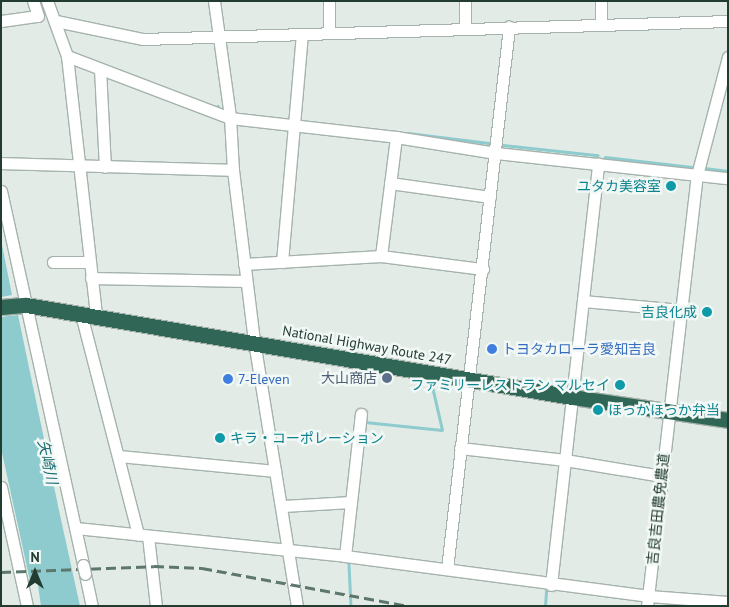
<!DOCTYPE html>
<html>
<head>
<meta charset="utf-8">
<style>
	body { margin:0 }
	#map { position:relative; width:729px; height:607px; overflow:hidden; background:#e2ebe6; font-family:"PT Sans","Noto Sans JP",sans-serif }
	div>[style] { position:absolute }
	.water>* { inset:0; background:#8dcbce }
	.stream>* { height:2.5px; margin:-1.25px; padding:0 1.25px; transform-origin:1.25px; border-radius:1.25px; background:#8dcbce }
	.roads { filter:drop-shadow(1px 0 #a5b3ac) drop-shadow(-1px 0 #a5b3ac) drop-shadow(0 1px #a5b3ac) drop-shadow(0 -1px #a5b3ac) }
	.minor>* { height:11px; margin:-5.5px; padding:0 5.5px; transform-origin:5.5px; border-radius:5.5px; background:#fff }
	.highway>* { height:15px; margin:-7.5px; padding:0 7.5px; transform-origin:7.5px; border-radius:7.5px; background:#306655 }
	.rail>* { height:2.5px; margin-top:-1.25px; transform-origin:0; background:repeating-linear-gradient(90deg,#5e776d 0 10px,transparent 0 15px) }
	.bridges { filter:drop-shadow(1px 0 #a5b3ac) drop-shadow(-1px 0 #a5b3ac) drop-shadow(0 1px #a5b3ac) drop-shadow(0 -1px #a5b3ac) }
	.minor-bridge>* { height:11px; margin:-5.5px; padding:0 5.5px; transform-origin:5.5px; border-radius:5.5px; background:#fff }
	.dots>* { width:14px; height:14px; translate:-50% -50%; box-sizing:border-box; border:2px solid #f2f8f5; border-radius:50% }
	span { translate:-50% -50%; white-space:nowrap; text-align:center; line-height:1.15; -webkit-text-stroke:5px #f2f8f5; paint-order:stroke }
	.culture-label { font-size:14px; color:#0d838f }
	.right { translate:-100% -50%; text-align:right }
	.left { translate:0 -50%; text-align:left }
	.street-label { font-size:14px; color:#233c32 }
	.shop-label { font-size:14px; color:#366cbe }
	.service-label { font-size:14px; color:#4e5e75 }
	.water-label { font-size:15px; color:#206f74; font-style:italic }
	.frame { position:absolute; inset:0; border:2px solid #233c32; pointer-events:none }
	.north { position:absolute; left:10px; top:547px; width:50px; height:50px; -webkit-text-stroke:4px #f2f8f5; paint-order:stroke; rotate:0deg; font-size:14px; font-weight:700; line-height:20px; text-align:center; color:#233c32 }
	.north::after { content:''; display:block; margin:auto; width:18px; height:22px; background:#233c32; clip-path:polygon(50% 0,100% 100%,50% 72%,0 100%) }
</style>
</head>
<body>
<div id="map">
	<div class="water">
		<div style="clip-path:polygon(1px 240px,12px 295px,1px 297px)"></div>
		<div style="clip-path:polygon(18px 315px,60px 515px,80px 606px,41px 606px,37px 579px,30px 581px,1px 448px,1px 317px)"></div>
	</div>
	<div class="stream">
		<div style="left:218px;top:106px;width:1px;rotate:90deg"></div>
		<div style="left:408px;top:133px;width:83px;rotate:7deg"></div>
		<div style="left:503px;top:145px;width:95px;rotate:6.1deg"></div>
		<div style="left:605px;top:157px;width:87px;rotate:6.6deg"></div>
		<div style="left:704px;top:168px;width:24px;rotate:7deg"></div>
		<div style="left:365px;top:422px;width:77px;rotate:5.9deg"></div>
		<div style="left:442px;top:430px;width:53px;rotate:-103deg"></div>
		<div style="left:349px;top:564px;width:42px;rotate:87.3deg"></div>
		<div style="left:545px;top:606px;width:15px;rotate:-86deg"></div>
	</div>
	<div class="roads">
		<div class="minor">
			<div style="left:47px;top:1px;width:59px;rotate:70deg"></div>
			<div style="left:67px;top:56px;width:262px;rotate:83.6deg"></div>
			<div style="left:214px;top:1px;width:117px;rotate:82.1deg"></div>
			<div style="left:230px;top:117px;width:53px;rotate:86.8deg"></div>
			<div style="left:233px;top:170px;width:172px;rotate:83deg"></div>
			<div style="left:254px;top:341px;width:268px;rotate:80.8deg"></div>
			<div style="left:329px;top:1px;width:32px;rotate:90deg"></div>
			<div style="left:465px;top:1px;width:25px;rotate:90deg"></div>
			<div style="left:601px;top:1px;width:22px;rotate:90deg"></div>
			<div style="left:1px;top:21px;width:37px;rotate:-8deg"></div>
			<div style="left:38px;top:16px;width:16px;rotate:-108deg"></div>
			<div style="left:56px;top:21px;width:89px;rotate:11.7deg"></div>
			<div style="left:143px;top:39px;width:585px;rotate:-1.76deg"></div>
			<div style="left:67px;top:56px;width:174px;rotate:20.8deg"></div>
			<div style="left:230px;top:118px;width:167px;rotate:6.5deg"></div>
			<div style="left:396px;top:137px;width:101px;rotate:9.1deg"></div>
			<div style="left:496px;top:153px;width:233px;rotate:6.2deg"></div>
			<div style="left:100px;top:69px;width:98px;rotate:87.1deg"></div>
			<div style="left:1px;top:163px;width:232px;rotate:1.7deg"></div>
			<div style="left:390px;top:183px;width:101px;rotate:8deg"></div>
			<div style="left:1px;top:191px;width:383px;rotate:77.6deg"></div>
			<div style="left:381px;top:256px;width:120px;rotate:-82.8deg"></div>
			<div style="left:53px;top:262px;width:36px"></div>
			<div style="left:282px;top:262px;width:228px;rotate:-85deg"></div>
			<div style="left:244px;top:264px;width:137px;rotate:-3.3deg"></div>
			<div style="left:381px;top:256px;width:103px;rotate:7.3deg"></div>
			<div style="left:91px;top:278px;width:155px;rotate:1.1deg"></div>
			<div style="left:583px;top:301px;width:98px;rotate:5.2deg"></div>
			<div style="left:81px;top:314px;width:228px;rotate:75.5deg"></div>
			<div style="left:460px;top:448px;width:106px;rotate:6.5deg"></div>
			<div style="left:565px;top:460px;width:98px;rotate:9.4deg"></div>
			<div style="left:119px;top:456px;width:157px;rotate:5.5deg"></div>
			<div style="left:1px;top:487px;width:122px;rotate:77.7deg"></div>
			<div style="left:283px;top:506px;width:68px;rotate:-3.4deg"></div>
			<div style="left:76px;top:528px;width:270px;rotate:5.9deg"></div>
			<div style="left:345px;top:556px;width:307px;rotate:7.5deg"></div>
			<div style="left:649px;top:596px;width:79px;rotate:4.3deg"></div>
			<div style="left:148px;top:536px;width:70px;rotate:83.5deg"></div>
			<div style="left:345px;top:556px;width:143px;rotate:-83.6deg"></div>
			<div style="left:447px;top:569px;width:546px;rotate:-83.47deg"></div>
			<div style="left:85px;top:574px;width:33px;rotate:78deg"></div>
			<div style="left:551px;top:585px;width:424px;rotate:-83.6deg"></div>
			<div style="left:647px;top:606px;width:434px;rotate:-83.4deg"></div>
			<div style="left:697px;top:175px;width:122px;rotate:-75.3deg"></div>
		</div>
		<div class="highway">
			<div style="left:1px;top:307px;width:25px;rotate:-5deg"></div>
			<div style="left:26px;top:305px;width:554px;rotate:9.56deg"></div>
			<div style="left:572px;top:397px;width:158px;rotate:8.4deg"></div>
		</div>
	</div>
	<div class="rail">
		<div style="left:1px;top:572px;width:153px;rotate:-2.2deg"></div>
		<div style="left:154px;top:566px;width:48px;rotate:2.4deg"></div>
		<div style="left:202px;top:568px;width:210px;rotate:10.4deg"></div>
	</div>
	<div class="bridges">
		<div class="minor-bridge">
			<div style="left:83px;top:565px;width:9px;rotate:77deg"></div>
		</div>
	</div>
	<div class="dots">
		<div style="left:671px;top:186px;background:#0f9aa8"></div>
		<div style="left:707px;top:312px;background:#0f9aa8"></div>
		<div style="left:492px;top:349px;background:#3f7fe0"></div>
		<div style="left:387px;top:378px;background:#5c6f8a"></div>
		<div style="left:228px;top:379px;background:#3f7fe0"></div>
		<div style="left:620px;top:385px;background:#0f9aa8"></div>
		<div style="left:598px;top:410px;background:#0f9aa8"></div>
		<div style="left:220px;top:438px;background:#0f9aa8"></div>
	</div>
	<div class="culture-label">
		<span class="right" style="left:661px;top:186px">ユタカ美容室</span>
		<span class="right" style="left:697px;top:312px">吉良化成</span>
		<span class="right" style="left:610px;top:385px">ファミリーレストラン マルセイ</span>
		<span class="left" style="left:608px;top:410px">ほっかほっか弁当</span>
		<span class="left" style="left:230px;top:438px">キラ・コーポレーション</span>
	</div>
	<div class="street-label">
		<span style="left:367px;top:345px;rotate:10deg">National Highway Route 247</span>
		<span style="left:658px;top:509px;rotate:-84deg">吉良吉田農免農道</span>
	</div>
	<div class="shop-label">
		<span class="left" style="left:502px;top:349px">トヨタカローラ愛知吉良</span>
		<span class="left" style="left:238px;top:379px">7-Eleven</span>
	</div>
	<div class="service-label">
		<span class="right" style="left:377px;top:378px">大山商店</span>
	</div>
	<div class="water-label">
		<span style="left:48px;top:462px;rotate:78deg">矢崎川</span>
	</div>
	<div class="frame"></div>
	<div class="north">N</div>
</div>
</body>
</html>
